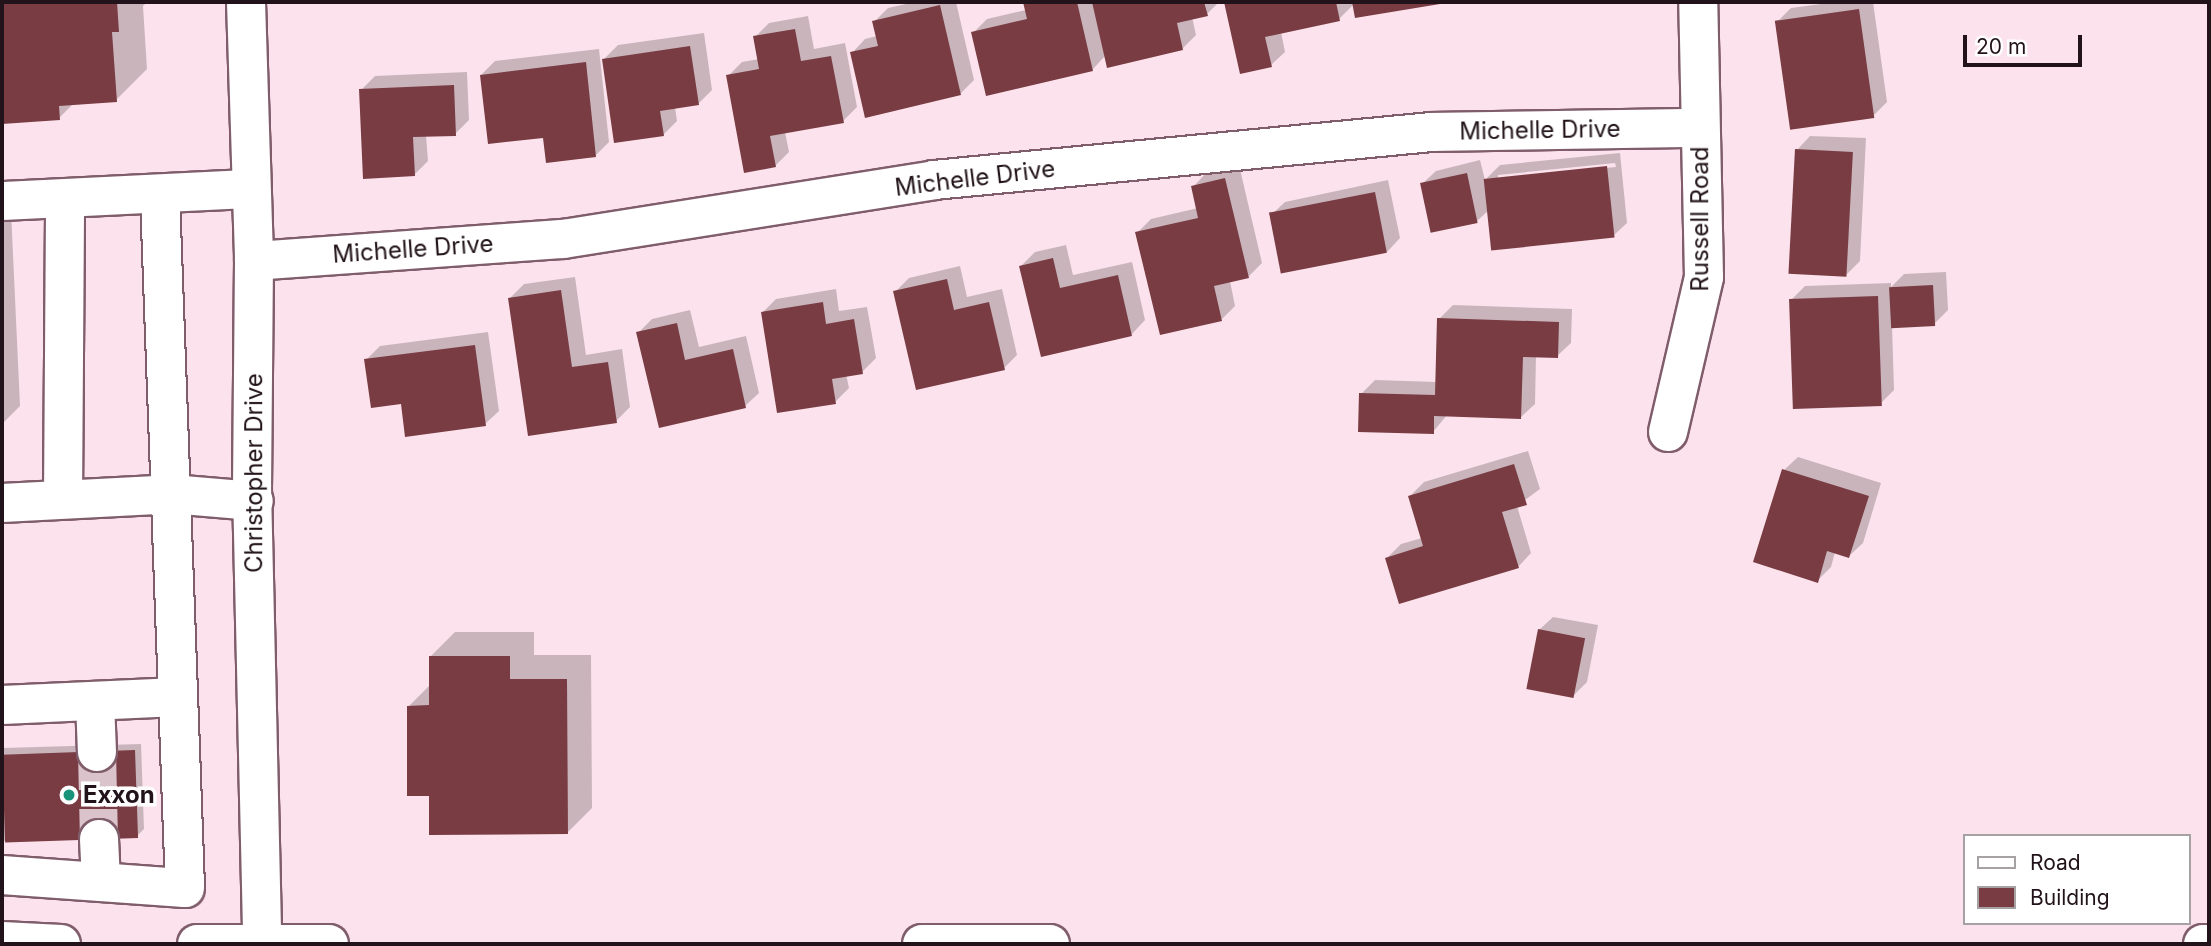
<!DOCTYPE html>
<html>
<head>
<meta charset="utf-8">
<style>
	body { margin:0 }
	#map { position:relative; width:2211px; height:946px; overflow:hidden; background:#fce2ec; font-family:Inter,sans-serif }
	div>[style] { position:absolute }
	.shadow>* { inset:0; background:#0003 }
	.building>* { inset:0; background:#793c43; transform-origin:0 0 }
	.minor-tunnel>* { height:38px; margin-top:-19px; transform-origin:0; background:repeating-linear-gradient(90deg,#dbc3cc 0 38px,transparent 0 57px) }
	.roads { filter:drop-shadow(2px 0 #805d6b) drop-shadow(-2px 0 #805d6b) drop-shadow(0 2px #805d6b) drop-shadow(0 -2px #805d6b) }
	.minor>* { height:38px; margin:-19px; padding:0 19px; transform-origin:19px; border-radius:19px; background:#fff }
	.major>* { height:38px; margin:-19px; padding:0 19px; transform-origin:19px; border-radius:19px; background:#fff }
	.dots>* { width:19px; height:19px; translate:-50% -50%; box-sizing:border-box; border:4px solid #fff; border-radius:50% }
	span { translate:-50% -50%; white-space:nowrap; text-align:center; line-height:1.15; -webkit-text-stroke:7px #fff; paint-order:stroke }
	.street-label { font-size:24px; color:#211319 }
	.poi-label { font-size:24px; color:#211319; font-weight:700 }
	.left { translate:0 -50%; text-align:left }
	.frame { position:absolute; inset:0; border:4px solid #211319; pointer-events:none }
	.legend { position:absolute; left:1963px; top:834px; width:228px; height:91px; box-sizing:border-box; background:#fff; border:2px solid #a6a1a3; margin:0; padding:9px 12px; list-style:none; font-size:21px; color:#211319 }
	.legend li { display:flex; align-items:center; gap:14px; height:35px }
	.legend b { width:35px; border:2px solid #a6a1a3 }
	.scale { position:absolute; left:1963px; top:35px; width:119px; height:32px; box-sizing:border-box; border:4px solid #211319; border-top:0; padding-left:9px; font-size:21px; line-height:24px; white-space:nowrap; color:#211319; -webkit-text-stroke:5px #fff; paint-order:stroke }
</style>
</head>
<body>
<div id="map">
	<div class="shadow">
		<div style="clip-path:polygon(2px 2px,147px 2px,143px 6px,147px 69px,116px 100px,74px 103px,59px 118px,2px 122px)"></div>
		<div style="clip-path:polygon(915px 2px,956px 2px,974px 80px,960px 94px,852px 53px,865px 39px,877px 36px,874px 22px,888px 8px)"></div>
		<div style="clip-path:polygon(1025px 2px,1219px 2px,1207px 14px,1192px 17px,1196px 35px,1182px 49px,1106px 55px,1092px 70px,973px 33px,987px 19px,1026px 10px)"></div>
		<div style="clip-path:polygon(1226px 2px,1444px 2px,1356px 16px,1354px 4px,1339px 19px,1281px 32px,1285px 52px,1271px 65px,1241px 72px)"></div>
		<div style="clip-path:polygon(1836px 2px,1873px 2px,1887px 102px,1873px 116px,1777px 22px,1791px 8px)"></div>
		<div style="clip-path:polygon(808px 16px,814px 49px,845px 43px,857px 107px,843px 121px,785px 132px,789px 152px,775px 166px,728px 76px,742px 62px,759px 59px,755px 37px,769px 23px)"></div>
		<div style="clip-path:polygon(704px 33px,712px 90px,698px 104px,675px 107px,677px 121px,663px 135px,604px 59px,618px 45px)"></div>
		<div style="clip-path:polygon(599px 49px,609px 142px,595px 156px,545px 136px,481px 75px,495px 61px)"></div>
		<div style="clip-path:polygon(467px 72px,469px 120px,455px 134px,426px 135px,428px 161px,414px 175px,361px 90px,375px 76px)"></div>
		<div style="clip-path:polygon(1810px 136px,1866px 138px,1860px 261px,1846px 275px,1797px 150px)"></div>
		<div style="clip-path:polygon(evenodd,1620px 153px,1627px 223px,1613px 236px,1489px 210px,1477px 221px,1422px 184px,1436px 171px,1480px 160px,1485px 180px,1500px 165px,1620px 153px,1615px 163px,1616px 167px,1498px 178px,1498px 175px,1615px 163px)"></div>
		<div style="clip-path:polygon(1239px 165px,1262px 263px,1248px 277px,1230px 281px,1235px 306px,1222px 319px,1137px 233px,1151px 219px,1198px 208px,1193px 187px,1206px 173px)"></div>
		<div style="clip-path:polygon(1388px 180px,1400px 238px,1387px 252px,1271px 215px,1285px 202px)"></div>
		<div style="clip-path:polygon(2px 189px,10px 189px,20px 406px,2px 424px)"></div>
		<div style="clip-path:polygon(1066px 245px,1073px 275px,1132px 262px,1145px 320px,1132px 334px,1042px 355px,1021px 266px,1035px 252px)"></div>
		<div style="clip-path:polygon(960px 266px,967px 297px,1002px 289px,1017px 355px,1004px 368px,895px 292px,909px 278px)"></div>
		<div style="clip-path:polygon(1946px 272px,1948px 310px,1934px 324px,1892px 326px,1894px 390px,1880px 404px,1791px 300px,1805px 286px,1891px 283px,1891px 287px,1904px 274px)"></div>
		<div style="clip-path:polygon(575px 277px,586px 355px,622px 349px,630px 407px,616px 421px,510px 298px,524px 284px)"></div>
		<div style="clip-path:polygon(836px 289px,839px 311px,867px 307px,876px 358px,862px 372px,846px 374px,849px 388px,835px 402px,763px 312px,776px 299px)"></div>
		<div style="clip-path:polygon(1453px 305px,1572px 309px,1571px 343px,1557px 356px,1536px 356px,1535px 404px,1521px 417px,1447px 415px,1433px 432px,1361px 394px,1375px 380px,1437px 382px,1439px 319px)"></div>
		<div style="clip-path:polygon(690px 310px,699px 347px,746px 336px,759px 393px,745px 406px,638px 333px,652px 319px)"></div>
		<div style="clip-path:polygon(488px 332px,499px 411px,485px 424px,402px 402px,366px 360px,380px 346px)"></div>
		<div style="clip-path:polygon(1528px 451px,1540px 489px,1517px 506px,1531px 553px,1518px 567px,1387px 558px,1401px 544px,1422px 538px,1410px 496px,1424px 482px)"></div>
		<div style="clip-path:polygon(1798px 457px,1881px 483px,1863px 543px,1849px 556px,1835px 552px,1831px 567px,1817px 581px,1784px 470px)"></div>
		<div style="clip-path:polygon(1553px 617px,1598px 625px,1587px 682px,1573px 696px,1539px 630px)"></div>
		<div style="clip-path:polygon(455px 632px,534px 632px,534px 655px,591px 655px,592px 808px,567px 833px,431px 794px,409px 706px,430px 685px,430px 657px)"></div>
		<div style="clip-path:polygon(141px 744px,144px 829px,137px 836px,2px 841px,2px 748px)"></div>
	</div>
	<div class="building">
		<div style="clip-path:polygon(2px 2px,117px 2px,119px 32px,112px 32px,117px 102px,59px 106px,60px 120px,2px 124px)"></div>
		<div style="clip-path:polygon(1023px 2px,1077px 2px,1093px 71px,986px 96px,971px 32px,1027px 19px)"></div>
		<div style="clip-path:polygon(1092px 2px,1204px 2px,1208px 16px,1177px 23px,1183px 50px,1107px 68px)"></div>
		<div style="clip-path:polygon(1224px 2px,1336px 2px,1340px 21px,1265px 37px,1272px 67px,1240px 74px)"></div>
		<div style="clip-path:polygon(1352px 2px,1446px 2px,1446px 3px,1355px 18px)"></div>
		<div style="clip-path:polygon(940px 5px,961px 95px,865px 118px,850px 52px,878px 46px,872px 21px)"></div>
		<div style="left:1859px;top:9px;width:110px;height:85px;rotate:82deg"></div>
		<div style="clip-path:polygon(795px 29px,801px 61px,831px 56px,844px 123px,770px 136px,776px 167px,744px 173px,726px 75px,759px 69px,753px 36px)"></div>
		<div style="clip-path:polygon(690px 46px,699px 105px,660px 111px,664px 136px,614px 143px,602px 59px)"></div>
		<div style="clip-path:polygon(586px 62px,596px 157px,546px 163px,543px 138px,488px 144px,480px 75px)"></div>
		<div style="clip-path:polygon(454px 85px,456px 136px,413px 137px,415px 176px,363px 179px,359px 89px)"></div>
		<div style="left:1795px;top:149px;width:58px;height:125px;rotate:3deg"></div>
		<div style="left:1607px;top:166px;width:72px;height:124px;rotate:84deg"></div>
		<div style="left:1467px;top:173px;width:51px;height:48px;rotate:78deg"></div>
		<div style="clip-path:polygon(1225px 178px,1249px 278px,1214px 286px,1222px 321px,1160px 335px,1135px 232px,1198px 218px,1191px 186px)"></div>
		<div style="left:1375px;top:192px;width:62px;height:108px;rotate:79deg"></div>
		<div style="clip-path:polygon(1053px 258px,1060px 288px,1118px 275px,1132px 336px,1041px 357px,1019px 266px)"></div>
		<div style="clip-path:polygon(947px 279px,954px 310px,989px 302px,1005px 370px,916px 390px,893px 291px)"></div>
		<div style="left:1933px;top:285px;width:41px;height:44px;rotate:87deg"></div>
		<div style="clip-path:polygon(561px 290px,572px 367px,608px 362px,617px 423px,528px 436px,508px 298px)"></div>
		<div style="left:1878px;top:296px;width:110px;height:89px;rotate:88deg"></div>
		<div style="clip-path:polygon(823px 302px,826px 324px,854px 319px,863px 374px,832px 379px,836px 404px,777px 413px,761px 312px)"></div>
		<div style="clip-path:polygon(1437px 318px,1559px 322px,1558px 358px,1523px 357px,1521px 419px,1434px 416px,1434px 434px,1358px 432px,1359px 393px,1435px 395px)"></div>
		<div style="clip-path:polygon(677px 323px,685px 360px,733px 349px,746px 408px,659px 428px,636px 332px)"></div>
		<div style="clip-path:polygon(475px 345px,486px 426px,405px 437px,401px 404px,371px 408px,364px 359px)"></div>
		<div style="clip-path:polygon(1514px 464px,1527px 505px,1502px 512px,1519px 568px,1399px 604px,1385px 558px,1423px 546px,1408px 496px)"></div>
		<div style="clip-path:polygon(1782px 469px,1869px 496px,1849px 558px,1827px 551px,1818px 583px,1753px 562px)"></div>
		<div style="left:1538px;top:629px;width:48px;height:61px;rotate:11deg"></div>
		<div style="clip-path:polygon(429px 656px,510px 656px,510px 679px,567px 679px,568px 834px,429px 835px,429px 796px,407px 796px,407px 706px,429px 705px)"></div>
		<div style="left:135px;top:750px;width:88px;height:133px;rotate:88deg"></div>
	</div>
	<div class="minor-tunnel">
		<div style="left:97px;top:752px;width:87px;rotate:88.7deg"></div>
	</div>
	<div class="roads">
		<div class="minor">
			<div style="left:246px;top:2px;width:259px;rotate:88.2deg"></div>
			<div style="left:254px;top:261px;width:228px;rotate:90.5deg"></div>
			<div style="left:252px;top:489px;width:455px;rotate:88.7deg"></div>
			<div style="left:2px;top:201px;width:247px;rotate:-2.8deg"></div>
			<div style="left:254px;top:261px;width:310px;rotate:-4.1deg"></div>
			<div style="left:563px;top:239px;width:376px;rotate:-9deg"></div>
			<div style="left:934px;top:180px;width:500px;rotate:-5.51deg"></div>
			<div style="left:1432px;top:132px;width:267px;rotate:-0.9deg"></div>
			<div style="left:1668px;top:432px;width:159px;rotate:-76.9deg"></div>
			<div style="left:1704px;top:277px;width:275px;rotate:-91.2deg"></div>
			<div style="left:63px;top:499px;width:299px;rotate:-89.6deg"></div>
			<div style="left:2px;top:503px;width:169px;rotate:-3deg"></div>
			<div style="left:171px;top:494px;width:83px;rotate:4.8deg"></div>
			<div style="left:95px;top:701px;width:51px;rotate:87.8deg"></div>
			<div style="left:2px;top:705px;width:176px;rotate:-2.6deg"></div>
			<div style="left:99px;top:839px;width:43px;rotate:87.3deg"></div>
			<div style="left:2px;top:875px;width:183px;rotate:4.1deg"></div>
			<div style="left:185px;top:888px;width:691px;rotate:-92.07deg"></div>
		</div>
		<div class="major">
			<div style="left:2px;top:941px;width:59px;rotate:2.9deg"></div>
			<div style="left:197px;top:944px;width:132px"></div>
			<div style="left:922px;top:944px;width:128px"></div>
			<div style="left:2203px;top:944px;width:6px"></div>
		</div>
	</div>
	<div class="dots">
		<div style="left:69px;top:795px;background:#199379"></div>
	</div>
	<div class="street-label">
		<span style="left:1540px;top:130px;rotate:-1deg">Michelle Drive</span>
		<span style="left:975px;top:178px;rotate:-7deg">Michelle Drive</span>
		<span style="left:1700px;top:219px;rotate:-90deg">Russell Road</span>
		<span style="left:413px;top:249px;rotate:-4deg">Michelle Drive</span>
		<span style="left:254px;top:473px;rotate:-90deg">Christopher Drive</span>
	</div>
	<div class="poi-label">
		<span class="left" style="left:83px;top:795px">Exxon</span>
	</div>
	<div class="frame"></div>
	<ul class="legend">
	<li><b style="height:9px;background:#fff"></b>Road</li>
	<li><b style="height:19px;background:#793c43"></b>Building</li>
	</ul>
	<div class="scale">20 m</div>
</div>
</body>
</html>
